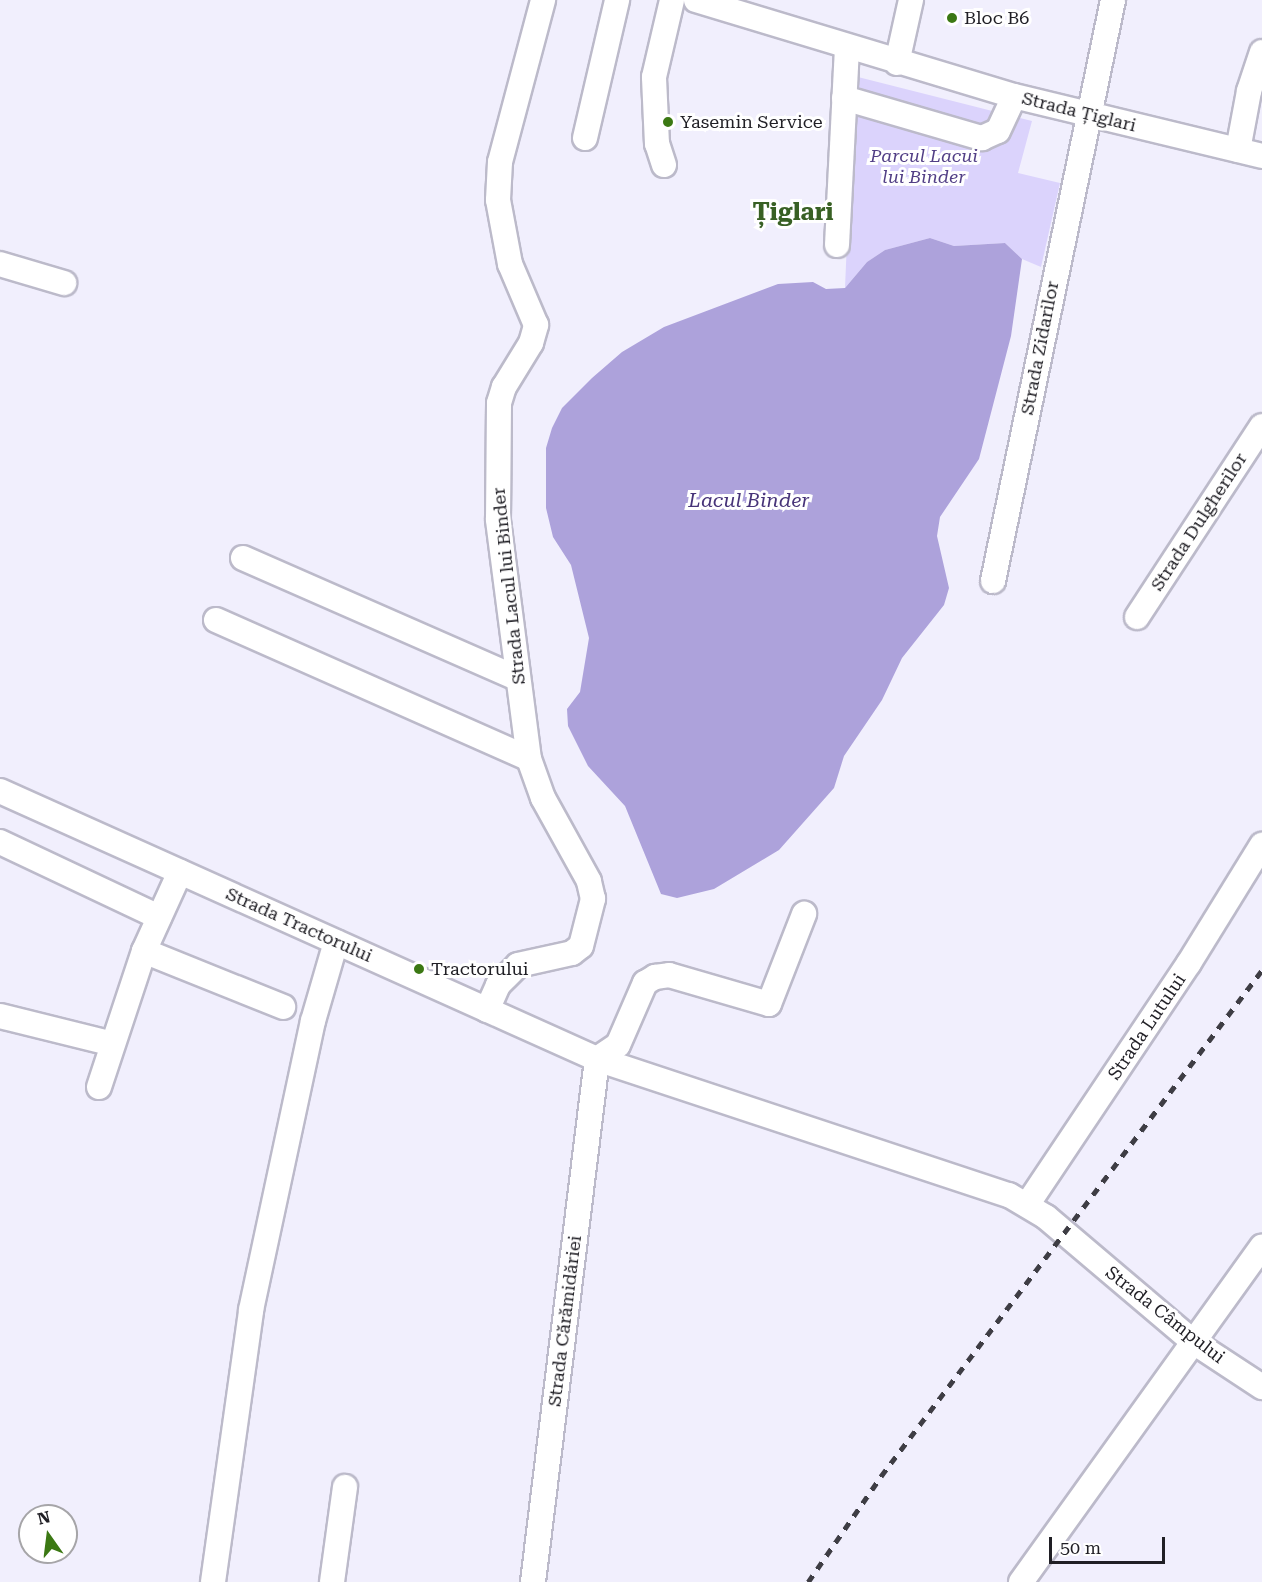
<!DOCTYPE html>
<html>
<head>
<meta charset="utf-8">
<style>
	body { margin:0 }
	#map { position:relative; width:1262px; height:1582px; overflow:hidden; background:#f1effd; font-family:"Roboto Serif",serif }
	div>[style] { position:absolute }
	.green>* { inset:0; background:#dbd3fc }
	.water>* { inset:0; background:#ada2db }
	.roads { filter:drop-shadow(2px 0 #bcbaca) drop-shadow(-2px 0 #bcbaca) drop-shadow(0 2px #bcbaca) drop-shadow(0 -2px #bcbaca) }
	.minor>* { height:24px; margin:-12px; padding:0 12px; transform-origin:12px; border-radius:12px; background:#fff }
	.rail>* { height:4.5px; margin-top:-2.25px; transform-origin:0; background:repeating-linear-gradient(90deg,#3e3d44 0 8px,transparent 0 16px) }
	.dots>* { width:16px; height:16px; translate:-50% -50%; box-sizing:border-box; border:3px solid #fff; border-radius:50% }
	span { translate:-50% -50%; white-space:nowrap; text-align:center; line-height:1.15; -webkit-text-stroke:6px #fff; paint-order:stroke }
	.poi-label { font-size:18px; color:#201f25 }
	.left { translate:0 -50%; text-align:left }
	.street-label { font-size:18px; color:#201f25 }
	.park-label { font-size:18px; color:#523f86; font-style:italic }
	.water-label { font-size:20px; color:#473479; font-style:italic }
	.district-label { font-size:24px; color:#386024; font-weight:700 }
	.north { position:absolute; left:18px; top:1504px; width:60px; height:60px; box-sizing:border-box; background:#fff; border:2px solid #a6a5a8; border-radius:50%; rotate:346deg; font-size:16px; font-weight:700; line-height:24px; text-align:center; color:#201f25 }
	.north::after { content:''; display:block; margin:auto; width:21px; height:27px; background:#3b7813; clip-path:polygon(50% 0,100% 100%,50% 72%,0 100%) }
	.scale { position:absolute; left:1049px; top:1537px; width:116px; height:27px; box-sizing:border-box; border:3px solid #201f25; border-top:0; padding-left:8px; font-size:18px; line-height:21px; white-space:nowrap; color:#201f25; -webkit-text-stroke:4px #fff; paint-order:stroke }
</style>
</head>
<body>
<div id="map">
	<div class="green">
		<div style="clip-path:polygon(854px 76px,1032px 121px,1018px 173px,1060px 183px,1041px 267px,1022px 259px,1005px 243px,954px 246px,930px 238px,885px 250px,867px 262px,845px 288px)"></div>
	</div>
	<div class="water">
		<div style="clip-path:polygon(930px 238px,954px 246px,1005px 243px,1022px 259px,1011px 336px,979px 459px,940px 517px,937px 536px,949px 588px,944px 605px,902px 658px,882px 700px,844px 756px,834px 788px,779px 850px,714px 889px,677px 898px,661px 894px,625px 806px,588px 766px,568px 726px,567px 709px,580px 692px,589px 638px,571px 565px,553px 537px,546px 508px,546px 448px,552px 428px,562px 408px,592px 378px,622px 352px,664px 327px,778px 284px,813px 282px,826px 289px,845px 288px,867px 262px,885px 250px)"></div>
	</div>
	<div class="roads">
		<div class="minor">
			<div style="left:696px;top:0;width:332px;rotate:16.8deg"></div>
			<div style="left:1014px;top:96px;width:255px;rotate:13.6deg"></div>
			<div style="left:897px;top:63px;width:65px;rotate:-77.5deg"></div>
			<div style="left:844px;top:98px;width:144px;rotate:16.2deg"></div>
			<div style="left:982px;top:138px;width:17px;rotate:-24deg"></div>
			<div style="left:998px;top:131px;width:38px;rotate:-65deg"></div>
			<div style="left:585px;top:138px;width:142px;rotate:-76.9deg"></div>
			<div style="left:1238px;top:150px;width:60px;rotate:-79.4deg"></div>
			<div style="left:1249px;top:91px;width:41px;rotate:-71.6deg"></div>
			<div style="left:664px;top:165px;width:22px;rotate:-108deg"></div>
			<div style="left:657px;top:144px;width:67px;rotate:-92.6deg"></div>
			<div style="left:654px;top:77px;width:79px;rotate:-76.8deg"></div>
			<div style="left:837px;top:245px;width:197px;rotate:-87.1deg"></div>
			<div style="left:0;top:264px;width:67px;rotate:16.5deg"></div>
			<div style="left:243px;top:558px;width:300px;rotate:23.7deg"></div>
			<div style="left:993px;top:581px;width:593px;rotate:-78.33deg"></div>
			<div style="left:1137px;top:617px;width:228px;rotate:-56.8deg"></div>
			<div style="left:216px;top:620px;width:342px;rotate:23.9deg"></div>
			<div style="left:0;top:791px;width:654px;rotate:24.18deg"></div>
			<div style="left:597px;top:1059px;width:434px;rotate:18.3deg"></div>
			<div style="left:1009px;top:1195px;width:43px;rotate:30.7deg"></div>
			<div style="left:1046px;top:1217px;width:192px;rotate:40.3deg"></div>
			<div style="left:1192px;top:1341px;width:84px;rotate:33.3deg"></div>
			<div style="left:0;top:842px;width:176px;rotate:25.3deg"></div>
			<div style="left:144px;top:951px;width:150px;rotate:21.9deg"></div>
			<div style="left:487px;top:1010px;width:27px;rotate:-66deg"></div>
			<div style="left:498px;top:985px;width:28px;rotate:-45deg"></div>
			<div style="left:518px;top:965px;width:55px;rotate:-12.5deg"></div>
			<div style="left:572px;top:953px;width:11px;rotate:-38deg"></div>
			<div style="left:581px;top:946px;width:49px;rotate:-75.7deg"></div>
			<div style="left:593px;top:899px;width:18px;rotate:-103deg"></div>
			<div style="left:589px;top:881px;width:95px;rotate:-119deg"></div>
			<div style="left:543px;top:798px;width:41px;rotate:-109.7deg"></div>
			<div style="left:529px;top:759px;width:242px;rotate:-97.4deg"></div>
			<div style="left:498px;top:519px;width:116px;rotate:-89.5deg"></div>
			<div style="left:499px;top:403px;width:17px;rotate:-73deg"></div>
			<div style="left:504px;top:387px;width:52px;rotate:-58.5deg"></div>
			<div style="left:531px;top:343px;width:19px;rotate:-74deg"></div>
			<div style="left:536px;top:325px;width:66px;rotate:-113.1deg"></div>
			<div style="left:510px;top:264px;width:65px;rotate:-100.6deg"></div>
			<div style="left:498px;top:200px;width:38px;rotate:-87deg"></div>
			<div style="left:500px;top:162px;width:168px;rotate:-75.1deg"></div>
			<div style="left:0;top:1016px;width:116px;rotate:13.9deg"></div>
			<div style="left:597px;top:1059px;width:25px;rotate:-34deg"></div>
			<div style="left:618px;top:1045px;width:68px;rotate:-66.5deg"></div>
			<div style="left:645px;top:983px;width:12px;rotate:-31deg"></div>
			<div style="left:655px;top:977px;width:14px;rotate:-8deg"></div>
			<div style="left:669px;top:975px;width:104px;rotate:16.2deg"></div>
			<div style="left:769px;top:1004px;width:97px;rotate:-68.7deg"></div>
			<div style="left:99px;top:1087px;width:143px;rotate:-71.7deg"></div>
			<div style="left:144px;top:951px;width:87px;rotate:-65.5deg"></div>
			<div style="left:1027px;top:1205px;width:291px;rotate:-56.2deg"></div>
			<div style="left:1189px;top:963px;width:139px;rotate:-58.3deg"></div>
			<div style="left:213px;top:1582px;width:275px;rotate:-82deg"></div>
			<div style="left:251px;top:1310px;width:296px;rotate:-77.9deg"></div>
			<div style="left:313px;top:1021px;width:82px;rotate:-73.8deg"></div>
			<div style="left:332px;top:1582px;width:96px;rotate:-82.2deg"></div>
			<div style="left:533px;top:1582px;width:527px;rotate:-83.02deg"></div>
			<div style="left:1021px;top:1582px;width:413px;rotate:-54.3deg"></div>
		</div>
	</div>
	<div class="rail">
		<div style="left:808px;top:1582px;width:129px;rotate:-55.4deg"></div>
		<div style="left:881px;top:1476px;width:633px;rotate:-53.02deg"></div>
	</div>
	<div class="dots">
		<div style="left:952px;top:18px;background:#3b7813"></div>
		<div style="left:668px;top:122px;background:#3b7813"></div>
		<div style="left:419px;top:969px;background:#3b7813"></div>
	</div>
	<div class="poi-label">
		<span class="left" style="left:964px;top:18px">Bloc B6</span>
		<span class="left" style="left:680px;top:122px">Yasemin Service</span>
		<span class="left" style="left:431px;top:969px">Tractorului</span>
	</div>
	<div class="street-label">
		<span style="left:1079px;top:112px;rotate:14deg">Strada Țiglari</span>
		<span style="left:1040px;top:348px;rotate:-79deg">Strada Zidarilor</span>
		<span style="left:1199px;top:522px;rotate:-57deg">Strada Dulgherilor</span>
		<span style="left:509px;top:586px;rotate:-96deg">Strada Lacul lui Binder</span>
		<span style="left:299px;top:925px;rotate:24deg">Strada Tractorului</span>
		<span style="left:1147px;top:1027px;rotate:-56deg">Strada Lutului</span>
		<span style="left:1165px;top:1315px;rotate:38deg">Strada Câmpului</span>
		<span style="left:565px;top:1321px;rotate:-83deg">Strada Cărămidăriei</span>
	</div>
	<div class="park-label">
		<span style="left:924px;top:167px">Parcul Lacui<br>lui Binder</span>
	</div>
	<div class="water-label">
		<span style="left:749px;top:500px">Lacul Binder</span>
	</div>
	<div class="district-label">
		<span style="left:793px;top:213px">Țiglari</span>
	</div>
	<div class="north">N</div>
	<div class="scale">50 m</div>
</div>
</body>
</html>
